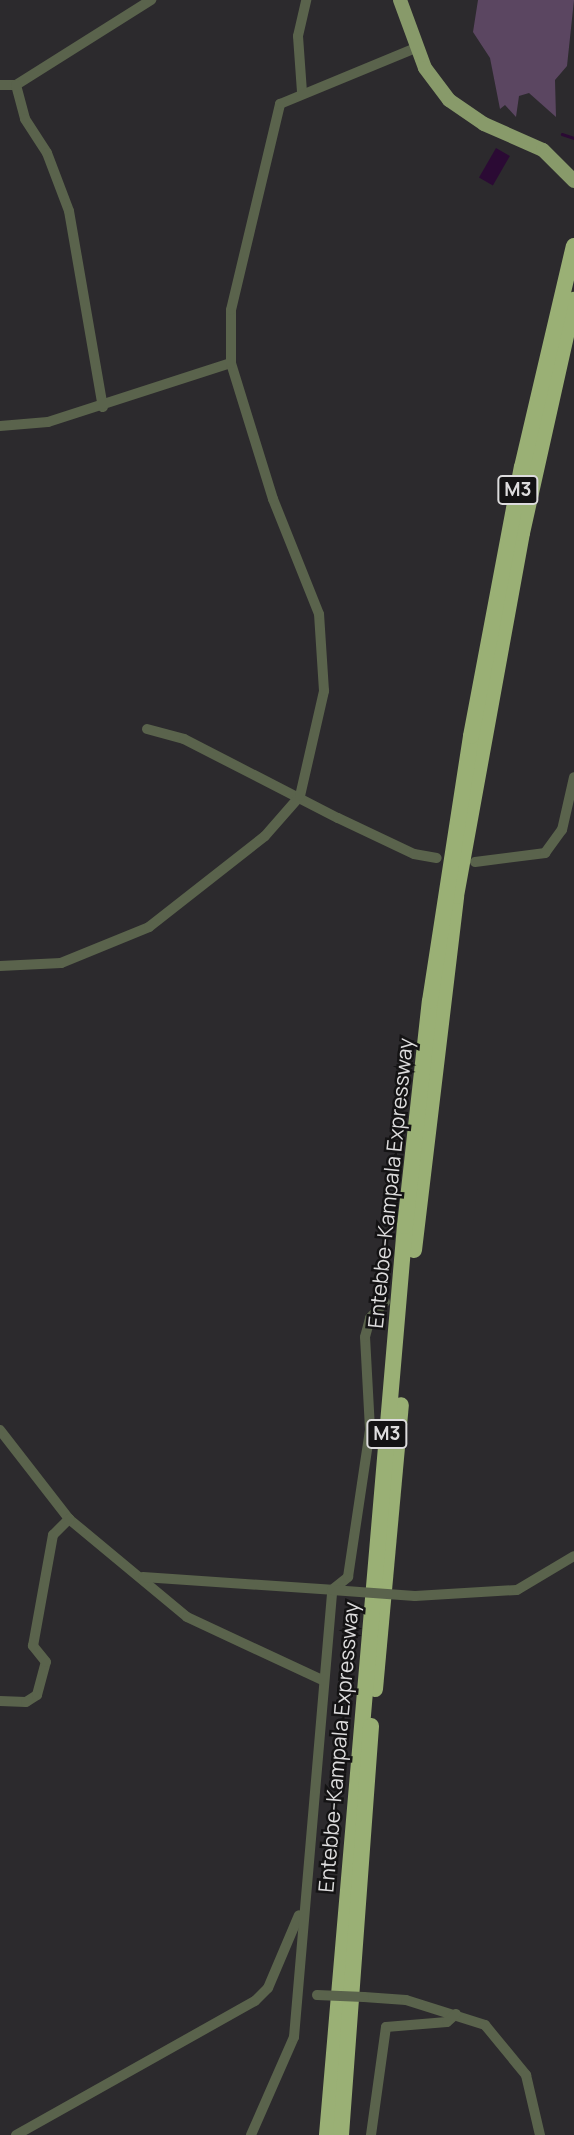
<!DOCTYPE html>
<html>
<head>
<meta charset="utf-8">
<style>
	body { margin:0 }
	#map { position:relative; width:574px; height:2135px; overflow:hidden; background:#2c2a2d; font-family:Manrope,sans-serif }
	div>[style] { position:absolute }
	.green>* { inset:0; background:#5b4661 }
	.water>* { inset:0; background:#2b0a34; transform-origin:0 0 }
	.stream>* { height:2.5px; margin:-1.25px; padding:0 1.25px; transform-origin:1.25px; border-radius:1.25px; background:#2b0a34 }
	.minor>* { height:10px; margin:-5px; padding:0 5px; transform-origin:5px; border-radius:5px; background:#5a634c }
	.major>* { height:14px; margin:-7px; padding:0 7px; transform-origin:7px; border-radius:7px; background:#889a6a }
	.highway>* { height:16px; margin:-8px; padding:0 8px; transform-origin:8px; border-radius:8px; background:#9ab075 }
	.minor-bridge>* { height:10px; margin:-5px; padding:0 5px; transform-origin:5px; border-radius:5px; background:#5a634c }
	span { translate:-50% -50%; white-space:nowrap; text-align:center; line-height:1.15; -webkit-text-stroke:5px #141314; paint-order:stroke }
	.shield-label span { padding:2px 5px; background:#141314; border:2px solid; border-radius:5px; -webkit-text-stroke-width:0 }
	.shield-label { font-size:19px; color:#dddcdd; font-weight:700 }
	.street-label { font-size:21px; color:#dddcdd }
</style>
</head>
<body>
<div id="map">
	<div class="green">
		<div style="clip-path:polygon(478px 0,574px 0,567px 66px,555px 80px,556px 117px,529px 93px,519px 96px,516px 117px,505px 105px,500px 109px,490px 58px,473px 32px)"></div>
	</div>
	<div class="water">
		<div style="left:496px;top:148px;width:16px;height:34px;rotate:30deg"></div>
	</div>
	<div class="stream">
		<div style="left:562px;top:134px;width:13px;rotate:18deg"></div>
	</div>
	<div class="minor">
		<div style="left:0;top:85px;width:16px"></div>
		<div style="left:16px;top:85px;width:160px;rotate:-32.2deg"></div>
		<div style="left:16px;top:85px;width:35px;rotate:75deg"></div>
		<div style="left:25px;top:119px;width:40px;rotate:57.1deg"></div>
		<div style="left:47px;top:153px;width:62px;rotate:69.2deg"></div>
		<div style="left:69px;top:211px;width:199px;rotate:80.2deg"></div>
		<div style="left:302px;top:92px;width:56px;rotate:-94.1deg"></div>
		<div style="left:298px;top:36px;width:37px;rotate:-77deg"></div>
		<div style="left:0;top:426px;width:48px;rotate:-4.8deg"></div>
		<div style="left:48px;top:422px;width:192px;rotate:-17.9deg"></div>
		<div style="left:147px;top:729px;width:38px;rotate:15deg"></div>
		<div style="left:184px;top:739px;width:173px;rotate:27.2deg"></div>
		<div style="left:338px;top:818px;width:84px;rotate:25.3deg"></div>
		<div style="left:414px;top:854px;width:23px;rotate:10deg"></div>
		<div style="left:475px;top:862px;width:71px;rotate:-7.3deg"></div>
		<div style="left:545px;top:853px;width:29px;rotate:-54deg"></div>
		<div style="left:562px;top:830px;width:54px;rotate:-77.2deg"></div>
		<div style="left:0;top:966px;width:61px;rotate:-2.8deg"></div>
		<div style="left:61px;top:963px;width:95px;rotate:-22.2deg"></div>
		<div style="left:149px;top:927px;width:147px;rotate:-38.1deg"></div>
		<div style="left:265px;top:836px;width:53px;rotate:-48.8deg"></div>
		<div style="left:300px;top:796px;width:108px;rotate:-77.1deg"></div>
		<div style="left:324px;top:691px;width:77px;rotate:-93.7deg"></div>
		<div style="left:319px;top:614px;width:124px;rotate:-111.8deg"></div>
		<div style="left:273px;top:499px;width:142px;rotate:-107.2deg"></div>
		<div style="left:231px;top:363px;width:53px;rotate:-90deg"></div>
		<div style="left:231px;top:310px;width:212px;rotate:-76.6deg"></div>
		<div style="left:280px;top:104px;width:147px;rotate:-22.4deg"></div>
		<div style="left:0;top:1430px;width:113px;rotate:52.2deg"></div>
		<div style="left:69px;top:1519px;width:153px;rotate:39.7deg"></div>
		<div style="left:187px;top:1617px;width:151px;rotate:25deg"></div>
		<div style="left:143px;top:1577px;width:189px;rotate:3.9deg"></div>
		<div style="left:415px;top:1596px;width:102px;rotate:-3.4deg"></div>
		<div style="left:517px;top:1590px;width:66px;rotate:-30.8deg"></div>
		<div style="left:0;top:1701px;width:26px;rotate:2deg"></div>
		<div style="left:26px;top:1702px;width:13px;rotate:-32deg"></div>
		<div style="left:37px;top:1695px;width:34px;rotate:-75deg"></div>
		<div style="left:46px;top:1662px;width:21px;rotate:-129deg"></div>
		<div style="left:33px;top:1646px;width:113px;rotate:-79.8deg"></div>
		<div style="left:53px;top:1535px;width:23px;rotate:-45deg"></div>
		<div style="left:364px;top:1997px;width:42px;rotate:4.1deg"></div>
		<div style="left:406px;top:2000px;width:83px;rotate:17.6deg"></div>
		<div style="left:485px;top:2025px;width:65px;rotate:50.6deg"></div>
		<div style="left:526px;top:2075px;width:62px;rotate:76.9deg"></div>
		<div style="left:16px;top:2135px;width:274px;rotate:-29.3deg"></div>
		<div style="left:255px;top:2001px;width:18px;rotate:-45deg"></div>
		<div style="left:268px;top:1988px;width:79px;rotate:-67deg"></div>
		<div style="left:251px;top:2135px;width:107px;rotate:-66.3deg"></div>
		<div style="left:294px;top:2037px;width:449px;rotate:-85.1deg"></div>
		<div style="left:332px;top:1590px;width:21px;rotate:-39deg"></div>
		<div style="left:348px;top:1577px;width:150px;rotate:-81.5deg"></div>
		<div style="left:370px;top:1429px;width:92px;rotate:-93.1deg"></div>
		<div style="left:365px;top:1337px;width:20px;rotate:-75deg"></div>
		<div style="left:370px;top:1318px;width:22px;rotate:-47deg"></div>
		<div style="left:371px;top:2135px;width:109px;rotate:-82.1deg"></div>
		<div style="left:386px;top:2027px;width:61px;rotate:-4.7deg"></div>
		<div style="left:447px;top:2022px;width:12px;rotate:-42deg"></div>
	</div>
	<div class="major">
		<div style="left:400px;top:0;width:72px;rotate:69.8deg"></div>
		<div style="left:425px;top:68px;width:40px;rotate:53deg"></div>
		<div style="left:449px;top:100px;width:42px;rotate:34.4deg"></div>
		<div style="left:484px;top:124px;width:64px;rotate:23.8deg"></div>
		<div style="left:543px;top:150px;width:44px;rotate:45deg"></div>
	</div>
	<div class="highway">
		<div style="left:414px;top:1250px;width:356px;rotate:-83.2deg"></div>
		<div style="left:456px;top:896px;width:369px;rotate:-79.7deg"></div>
		<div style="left:522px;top:533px;width:239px;rotate:-77.4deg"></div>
		<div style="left:375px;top:1689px;width:285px;rotate:-84.8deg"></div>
		<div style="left:327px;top:2135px;width:912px;rotate:-85.1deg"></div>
		<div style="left:405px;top:1226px;width:226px;rotate:-83.7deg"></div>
		<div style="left:430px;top:1001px;width:268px;rotate:-81.2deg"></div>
		<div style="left:471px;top:736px;width:274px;rotate:-79.3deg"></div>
		<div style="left:522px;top:467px;width:227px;rotate:-76.8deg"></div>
		<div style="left:341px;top:2135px;width:410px;rotate:-85.8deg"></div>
	</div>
	<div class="minor-bridge">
		<div style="left:332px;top:1590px;width:83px;rotate:4.1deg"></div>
		<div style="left:317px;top:1995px;width:47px;rotate:2.4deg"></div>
	</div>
	<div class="shield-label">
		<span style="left:518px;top:490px">M3</span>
		<span style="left:387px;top:1434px">M3</span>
	</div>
	<div class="street-label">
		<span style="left:390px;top:1183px;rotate:-84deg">Entebbe-Kampala Expressway</span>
		<span style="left:338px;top:1747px;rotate:-85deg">Entebbe-Kampala Expressway</span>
	</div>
</div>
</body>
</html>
